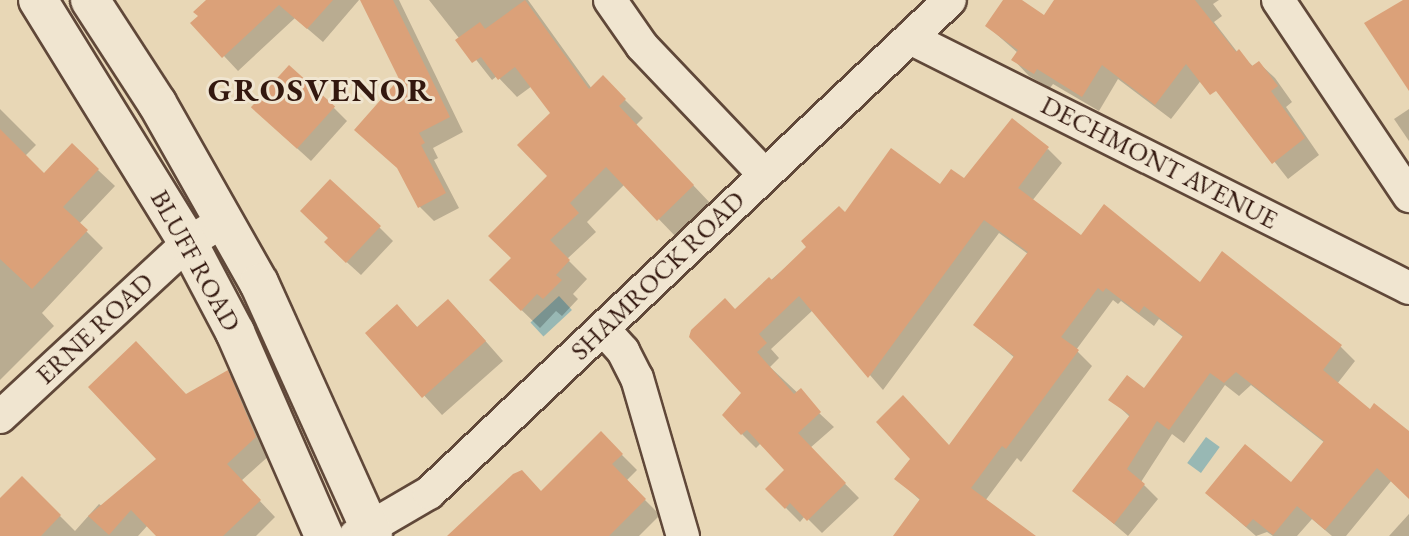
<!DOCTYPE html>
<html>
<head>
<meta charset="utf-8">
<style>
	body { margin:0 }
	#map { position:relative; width:1409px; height:536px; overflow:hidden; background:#e8d7b6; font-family:"EB Garamond",serif }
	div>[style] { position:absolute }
	.water>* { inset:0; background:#98b8b4; transform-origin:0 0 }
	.shadow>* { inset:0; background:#0003 }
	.building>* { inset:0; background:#dba179; transform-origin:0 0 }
	.roads { filter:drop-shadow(2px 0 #604839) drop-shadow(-2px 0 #604839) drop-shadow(0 2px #604839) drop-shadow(0 -2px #604839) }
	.minor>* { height:32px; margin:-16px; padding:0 16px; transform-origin:16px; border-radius:16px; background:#f0e5d0 }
	.tertiary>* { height:38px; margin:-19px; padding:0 19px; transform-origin:19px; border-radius:19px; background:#f0e5d0 }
	.secondary>* { height:38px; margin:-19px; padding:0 19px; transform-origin:19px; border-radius:19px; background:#f0e5d0 }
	span { translate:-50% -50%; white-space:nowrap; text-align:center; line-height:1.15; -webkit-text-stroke:6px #f0e5d0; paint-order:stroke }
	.street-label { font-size:26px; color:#33180f }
	.district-label { font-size:33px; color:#33180f; font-weight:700; letter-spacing:2px }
</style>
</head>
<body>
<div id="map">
	<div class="water">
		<div style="left:559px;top:296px;width:19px;height:39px;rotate:47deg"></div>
		<div style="left:1206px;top:437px;width:17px;height:32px;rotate:36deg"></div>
	</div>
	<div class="shadow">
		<div style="clip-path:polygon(209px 0,359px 0,323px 42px,295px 18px,238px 71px,224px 56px,200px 16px)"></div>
		<div style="clip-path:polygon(361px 0,399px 0,463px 132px,433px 148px,438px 158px,434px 160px,459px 208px,434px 221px,420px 207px,401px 79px)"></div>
		<div style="clip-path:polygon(429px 0,528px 0,592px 89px,603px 78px,643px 118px,636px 125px,711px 204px,677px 238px,625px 184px,587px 222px,596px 232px,567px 259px,587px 279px,573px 294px,578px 299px,562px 316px,556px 311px,540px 328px,491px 280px,513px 258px,550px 176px,552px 114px,532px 86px,517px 97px,497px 76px,492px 80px)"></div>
		<div style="clip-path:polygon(1005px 0,1019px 0,1045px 18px,1056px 0,1219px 0,1213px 4px,1222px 16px,1214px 22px,1238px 53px,1254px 67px,1259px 63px,1275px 78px,1292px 102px,1286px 107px,1319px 155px,1288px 179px,1206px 74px,1171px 119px,1118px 79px,1099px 111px,1053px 84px,1050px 88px,1029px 76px,1014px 60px,1018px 53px,987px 26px)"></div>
		<div style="clip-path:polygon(334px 108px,347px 121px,311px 161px,266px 120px)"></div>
		<div style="clip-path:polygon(0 109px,36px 145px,25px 156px,44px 175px,98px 170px,115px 186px,79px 224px,103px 248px,42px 313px,54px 326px,0 380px)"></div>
		<div style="clip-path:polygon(1409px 109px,1409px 141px,1394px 119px)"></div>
		<div style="clip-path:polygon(1048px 149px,1062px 163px,1032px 201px,1082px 237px,1200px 285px,1223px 254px,1341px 347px,1355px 361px,1337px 384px,1370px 412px,1409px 433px,1409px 497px,1392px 480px,1346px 536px,1332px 536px,1312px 519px,1297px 536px,1273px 536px,1267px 532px,1256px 536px,1207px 493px,1291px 485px,1325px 443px,1251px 385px,1239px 396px,1225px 385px,1184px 443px,1172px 434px,1141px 482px,1158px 499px,1128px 536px,1074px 490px,1130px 417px,1111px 399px,1144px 391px,1183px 337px,1159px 319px,1154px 326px,1121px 301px,1118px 304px,1113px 300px,1076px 350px,1092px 366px,1021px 462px,1017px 458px,985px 501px,1031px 536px,895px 536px,921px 501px,897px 479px,950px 447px,1015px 358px,975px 325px,1028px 254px,999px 233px,883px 390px,813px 310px,771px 349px,779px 358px,770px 367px,834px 427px,810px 448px,859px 498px,822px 533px,805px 516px,800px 522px,767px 489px,786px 471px,761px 443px,756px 448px,742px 434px,743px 393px,736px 311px,845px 215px,965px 180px)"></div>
		<div style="clip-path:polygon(379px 227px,393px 241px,361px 275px,340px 256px)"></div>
		<div style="clip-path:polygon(397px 307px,418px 328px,467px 320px,503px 361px,442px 415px,367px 333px)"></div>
		<div style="clip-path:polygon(227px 372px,243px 388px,271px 454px,241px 481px,275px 517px,256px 536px,158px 536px,148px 525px,138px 536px,0 536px,0 500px,22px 478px,75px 531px,99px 504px,103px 507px,159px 459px,186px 396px)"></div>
		<div style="clip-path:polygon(601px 434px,637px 470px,626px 481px,660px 515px,639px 536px,470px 536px,542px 493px)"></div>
		<div style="clip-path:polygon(1409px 514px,1409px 536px,1389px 536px)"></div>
	</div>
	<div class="building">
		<div style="clip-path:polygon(206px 0,333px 0,307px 29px,279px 5px,222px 58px,190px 23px,198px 16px,193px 12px)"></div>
		<div style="clip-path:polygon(360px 0,393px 0,450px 117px,419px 133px,425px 143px,421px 145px,446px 193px,418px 208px,397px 168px,354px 130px,399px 79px)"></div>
		<div style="clip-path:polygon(525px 0,589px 89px,603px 75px,626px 99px,619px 106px,694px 185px,657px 221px,606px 167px,570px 203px,579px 213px,550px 240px,570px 260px,556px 275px,562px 280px,543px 299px,537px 294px,521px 311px,489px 280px,511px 258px,488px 236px,547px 176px,517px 145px,550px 113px,515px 67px,498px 80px,481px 57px,472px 63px,455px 40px,480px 22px,485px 29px)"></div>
		<div style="clip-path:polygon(1003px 0,1022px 0,1044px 15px,1054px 0,1195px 0,1236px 52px,1239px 49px,1252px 66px,1259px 61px,1278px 86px,1271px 91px,1305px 138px,1272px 164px,1216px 91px,1210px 95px,1186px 64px,1155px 105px,1102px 65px,1082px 97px,1037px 69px,1034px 74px,1011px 60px,1018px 50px,985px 26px)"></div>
		<div style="clip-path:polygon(1403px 0,1409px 0,1409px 91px,1364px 23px)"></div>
		<div style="left:289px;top:65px;width:62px;height:57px;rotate:42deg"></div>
		<div style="clip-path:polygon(1012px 118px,1049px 147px,1018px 188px,1081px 235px,1104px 204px,1200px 282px,1222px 251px,1342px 345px,1323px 370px,1370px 409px,1374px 403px,1409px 431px,1409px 499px,1377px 468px,1325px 530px,1297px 506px,1273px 535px,1253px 519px,1246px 527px,1205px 493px,1245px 444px,1291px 482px,1324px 441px,1236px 372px,1224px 383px,1210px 373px,1169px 430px,1157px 421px,1127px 469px,1145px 484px,1114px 524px,1072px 491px,1130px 415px,1108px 400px,1127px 375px,1144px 388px,1183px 336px,1144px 306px,1139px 313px,1106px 288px,1103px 292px,1098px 288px,1061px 337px,1079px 350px,1006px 449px,1002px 446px,971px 488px,1036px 536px,893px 536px,920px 499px,894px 479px,910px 459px,876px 422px,903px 395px,949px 445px,1014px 356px,973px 325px,1028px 252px,984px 220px,868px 378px,799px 296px,759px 334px,767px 343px,757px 352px,794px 394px,801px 388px,821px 412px,798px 433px,846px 483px,807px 521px,790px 503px,785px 509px,765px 489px,784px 470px,747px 430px,741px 435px,722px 415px,741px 393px,689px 337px,691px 330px,725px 298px,735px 309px,769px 277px,772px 280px,806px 247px,801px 241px,839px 206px,845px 212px,891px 148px,940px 184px,951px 169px,964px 178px)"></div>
		<div style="clip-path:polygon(0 129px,44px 173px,72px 143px,99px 169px,63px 207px,88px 230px,32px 289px,0 259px)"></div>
		<div style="clip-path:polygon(330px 179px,381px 226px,346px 263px,324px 242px,328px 238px,300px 211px)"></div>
		<div style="clip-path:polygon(448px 299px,486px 341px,422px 398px,365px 333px,397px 304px,417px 327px)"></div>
		<div style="clip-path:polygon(136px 341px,186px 394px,228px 370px,256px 437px,227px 464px,261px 500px,223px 536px,156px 536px,131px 510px,109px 535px,88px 516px,156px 459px,88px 387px)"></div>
		<div style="clip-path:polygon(601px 431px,623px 454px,612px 464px,646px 499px,609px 536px,447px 536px,513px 474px,522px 470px,541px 491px)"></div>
		<div style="clip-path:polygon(22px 476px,61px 515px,41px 536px,0 536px,0 498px)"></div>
	</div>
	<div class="roads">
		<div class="minor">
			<div style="left:610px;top:0;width:56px;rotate:55.2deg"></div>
			<div style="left:642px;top:46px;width:175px;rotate:46.4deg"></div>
			<div style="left:1278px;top:0;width:236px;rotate:56.2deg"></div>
			<div style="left:910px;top:38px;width:558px;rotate:26.61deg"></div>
			<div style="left:605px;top:331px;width:27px;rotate:48deg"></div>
			<div style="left:623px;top:351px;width:30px;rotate:63deg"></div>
			<div style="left:637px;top:378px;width:165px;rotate:73.8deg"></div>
			<div style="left:0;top:417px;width:256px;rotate:-42.8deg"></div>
			<div style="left:188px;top:243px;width:44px;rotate:-31.9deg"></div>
			<div style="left:355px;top:536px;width:86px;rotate:-30.2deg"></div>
			<div style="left:429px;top:493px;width:717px;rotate:-43.42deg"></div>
		</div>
		<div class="tertiary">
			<div style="left:90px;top:0;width:123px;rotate:57deg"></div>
			<div style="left:157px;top:103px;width:207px;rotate:60.5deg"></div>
			<div style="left:259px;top:283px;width:277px;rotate:65.7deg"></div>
		</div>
		<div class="secondary">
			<div style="left:38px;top:0;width:286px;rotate:58.3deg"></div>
			<div style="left:188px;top:243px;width:101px;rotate:62.2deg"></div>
			<div style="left:235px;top:332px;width:223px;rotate:66.4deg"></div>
		</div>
	</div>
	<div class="street-label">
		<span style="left:1159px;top:163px;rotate:27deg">DECHMONT AVENUE</span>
		<span style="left:195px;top:261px;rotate:61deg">BLUFF ROAD</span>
		<span style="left:658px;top:276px;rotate:-44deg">SHAMROCK ROAD</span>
		<span style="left:95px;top:329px;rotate:-43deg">ERNE ROAD</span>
	</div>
	<div class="district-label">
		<span style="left:321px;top:90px">GROSVENOR</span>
	</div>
</div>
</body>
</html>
